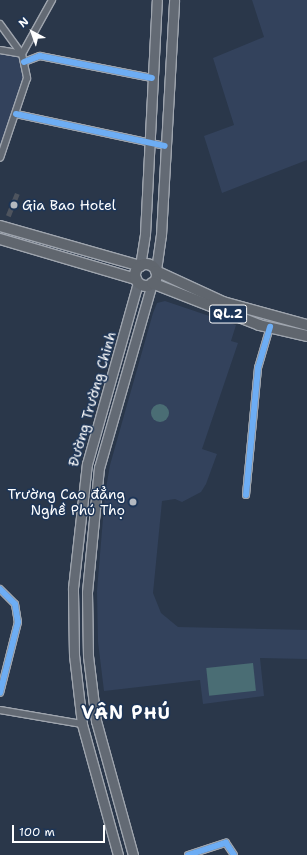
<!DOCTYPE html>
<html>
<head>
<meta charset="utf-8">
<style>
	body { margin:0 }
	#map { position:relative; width:307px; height:855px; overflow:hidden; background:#2a374a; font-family:"Shantell Sans",sans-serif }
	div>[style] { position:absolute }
	.built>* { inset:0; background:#33425c }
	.green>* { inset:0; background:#4a6d74; transform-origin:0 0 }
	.round { border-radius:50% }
	.building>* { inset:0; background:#4e545e; transform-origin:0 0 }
	.roads { filter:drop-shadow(1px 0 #9fa5ae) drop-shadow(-1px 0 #9fa5ae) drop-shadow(0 1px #9fa5ae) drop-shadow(0 -1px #9fa5ae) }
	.minor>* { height:6px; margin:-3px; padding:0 3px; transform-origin:3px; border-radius:3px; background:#636a74 }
	.secondary>* { height:9px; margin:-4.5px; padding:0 4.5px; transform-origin:4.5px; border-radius:4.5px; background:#636a74 }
	.trunk>* { height:10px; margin:-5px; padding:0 5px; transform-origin:5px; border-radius:5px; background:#60666e }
	.trunk>.ring { margin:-5px; padding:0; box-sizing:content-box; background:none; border:10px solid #60666e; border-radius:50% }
	.cycleway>* { height:6px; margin:-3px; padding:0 3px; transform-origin:3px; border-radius:3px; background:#6dadf4 }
	.dots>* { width:11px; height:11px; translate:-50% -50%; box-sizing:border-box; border:2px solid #1d3557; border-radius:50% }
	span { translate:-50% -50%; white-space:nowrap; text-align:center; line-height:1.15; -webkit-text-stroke:3px #1d3557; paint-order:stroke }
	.shield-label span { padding:1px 3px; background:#1d3557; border:1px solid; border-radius:3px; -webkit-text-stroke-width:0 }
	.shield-label { font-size:13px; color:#fff; font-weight:700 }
	.poi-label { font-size:14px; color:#fff }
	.left { translate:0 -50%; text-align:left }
	.right { translate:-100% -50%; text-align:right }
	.street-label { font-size:14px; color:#fff }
	.district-label { font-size:18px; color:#fff; font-weight:700; letter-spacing:1px }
	.north { position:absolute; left:12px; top:12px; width:40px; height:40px; -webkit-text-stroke:3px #1d3557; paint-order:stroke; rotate:319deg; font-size:11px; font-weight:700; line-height:16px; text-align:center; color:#fff }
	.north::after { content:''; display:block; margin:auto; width:14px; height:18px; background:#fff; clip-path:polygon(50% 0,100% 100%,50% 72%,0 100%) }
	.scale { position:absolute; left:12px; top:825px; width:93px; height:18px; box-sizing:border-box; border:2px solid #fff; border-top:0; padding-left:5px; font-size:12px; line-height:14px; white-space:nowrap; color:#fff; -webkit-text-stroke:3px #1d3557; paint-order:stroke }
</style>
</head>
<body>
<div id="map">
	<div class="built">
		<div style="clip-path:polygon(252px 0,307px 0,307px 160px,222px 193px,204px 136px,234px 125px,213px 58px,264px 37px)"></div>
		<div style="clip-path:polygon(0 53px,20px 57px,25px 83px,0 152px)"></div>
		<div style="clip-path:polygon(165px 301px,236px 325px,231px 341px,238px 343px,202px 449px,217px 454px,206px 484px,201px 492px,182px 502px,175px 499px,162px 501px,153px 593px,161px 613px,178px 627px,307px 630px,307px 659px,260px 658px,264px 696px,203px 704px,200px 680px,104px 691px,98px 642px,97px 591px,105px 494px,110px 465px,153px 313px,157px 303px)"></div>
	</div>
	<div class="green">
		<div class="round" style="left:151px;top:404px;width:18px;height:18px"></div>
		<div style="left:253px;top:663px;width:28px;height:47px;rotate:84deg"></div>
	</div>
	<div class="building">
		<div style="left:15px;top:193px;width:5px;height:24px;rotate:22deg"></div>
	</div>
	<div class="roads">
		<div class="minor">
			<div style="left:0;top:24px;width:37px;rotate:54deg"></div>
			<div style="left:22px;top:54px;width:25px;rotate:78deg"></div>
			<div style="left:27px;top:78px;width:84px;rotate:108.6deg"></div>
			<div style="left:0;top:50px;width:22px;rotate:10deg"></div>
			<div style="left:22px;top:54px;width:62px;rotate:-60.9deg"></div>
			<div style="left:24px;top:62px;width:17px;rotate:-21deg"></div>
			<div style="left:40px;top:56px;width:114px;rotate:11.1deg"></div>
			<div style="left:16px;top:114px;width:152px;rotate:12.1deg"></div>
			<div style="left:246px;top:495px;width:128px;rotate:-84.6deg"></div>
			<div style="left:258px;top:368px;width:43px;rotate:-73.7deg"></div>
			<div style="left:0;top:589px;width:21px;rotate:45deg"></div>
			<div style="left:15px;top:604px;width:18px;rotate:81deg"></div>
			<div style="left:18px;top:622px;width:73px;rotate:104.2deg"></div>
			<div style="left:0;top:710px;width:83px;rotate:9.7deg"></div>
			<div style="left:188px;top:855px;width:40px;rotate:-18deg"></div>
			<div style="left:226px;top:843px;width:14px;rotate:56deg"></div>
		</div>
		<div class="secondary">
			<div style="left:140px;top:266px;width:32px;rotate:-81deg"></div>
			<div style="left:145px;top:234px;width:234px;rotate:-87.1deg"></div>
			<div style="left:156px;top:270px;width:35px;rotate:-82deg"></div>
			<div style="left:161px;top:235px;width:235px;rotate:-86.8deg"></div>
			<div style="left:118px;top:855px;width:136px;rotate:-105.4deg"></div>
			<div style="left:82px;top:724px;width:69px;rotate:-96.6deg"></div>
			<div style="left:74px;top:655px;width:67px;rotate:-90.9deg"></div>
			<div style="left:73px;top:588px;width:125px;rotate:-83.6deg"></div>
			<div style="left:87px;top:464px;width:189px;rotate:-74.3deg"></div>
			<div style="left:133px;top:855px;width:139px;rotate:-105.4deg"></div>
			<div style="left:96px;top:721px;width:65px;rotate:-97deg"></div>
			<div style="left:88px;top:656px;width:64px;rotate:-90.9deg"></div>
			<div style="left:87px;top:592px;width:125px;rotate:-84.5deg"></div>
			<div style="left:99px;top:468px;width:192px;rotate:-74deg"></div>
		</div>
		<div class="trunk">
			<div style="left:0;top:226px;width:146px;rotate:15.9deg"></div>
			<div style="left:0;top:239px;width:142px;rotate:16.4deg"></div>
			<div class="ring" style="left:135px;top:264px;width:12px;height:12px"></div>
			<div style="left:156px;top:271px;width:74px;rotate:24.8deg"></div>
			<div style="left:223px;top:302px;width:87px;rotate:15.3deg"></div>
			<div style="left:152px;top:283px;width:115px;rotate:21.4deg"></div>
			<div style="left:259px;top:325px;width:49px;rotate:12.9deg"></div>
		</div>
	</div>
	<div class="cycleway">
		<div style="left:24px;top:62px;width:17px;rotate:-21deg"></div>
		<div style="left:40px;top:56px;width:114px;rotate:11.1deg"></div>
		<div style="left:16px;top:114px;width:152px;rotate:12.1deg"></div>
		<div style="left:246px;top:495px;width:128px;rotate:-84.6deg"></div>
		<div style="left:258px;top:368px;width:43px;rotate:-73.7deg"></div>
		<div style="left:0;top:589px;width:21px;rotate:45deg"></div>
		<div style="left:15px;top:604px;width:18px;rotate:81deg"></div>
		<div style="left:18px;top:622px;width:73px;rotate:104.2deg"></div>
		<div style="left:188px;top:855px;width:40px;rotate:-18deg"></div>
		<div style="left:226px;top:843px;width:14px;rotate:56deg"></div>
	</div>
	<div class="dots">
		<div style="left:14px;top:205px;background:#b4b9c0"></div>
		<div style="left:133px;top:502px;background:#b4b9c0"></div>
	</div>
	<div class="shield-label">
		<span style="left:228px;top:314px">QL.2</span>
	</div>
	<div class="poi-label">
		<span class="left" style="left:22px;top:205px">Gia Bao Hotel</span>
		<span class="right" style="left:125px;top:502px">Trường Cao đẳng<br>Nghề Phú Thọ</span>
	</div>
	<div class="street-label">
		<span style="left:92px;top:399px;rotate:-74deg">Đường Trường Chinh</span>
	</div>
	<div class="district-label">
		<span style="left:126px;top:713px">VÂN PHÚ</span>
	</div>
	<div class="north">N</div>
	<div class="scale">100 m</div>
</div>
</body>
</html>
